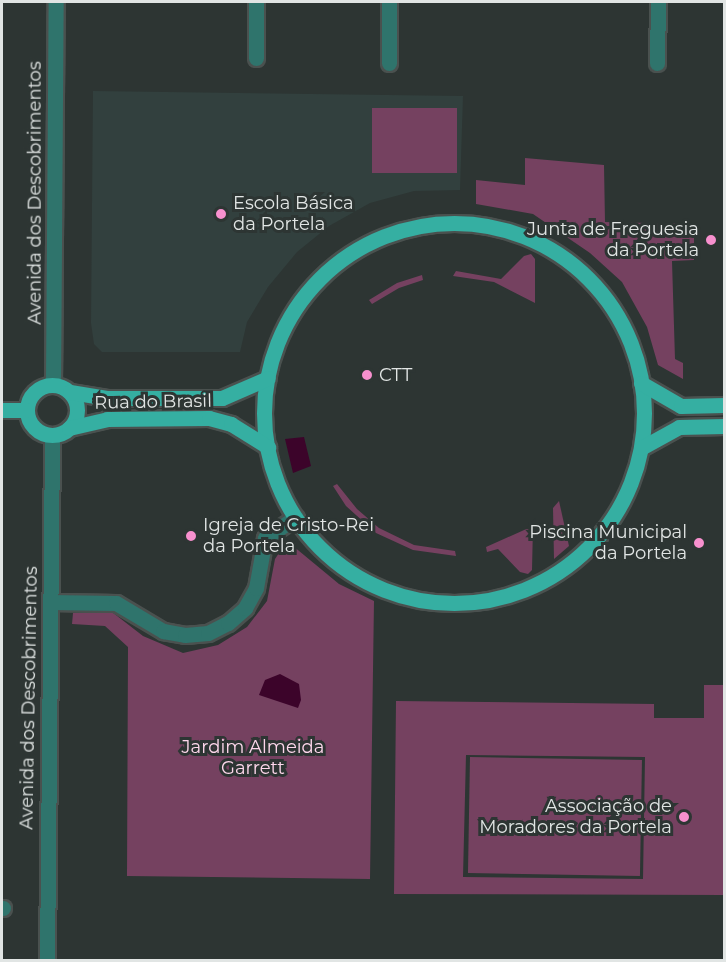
<!DOCTYPE html>
<html>
<head>
<meta charset="utf-8">
<style>
	body { margin:0 }
	#map { position:relative; width:726px; height:962px; overflow:hidden; background:#2d3533; font-family:Montserrat,sans-serif }
	div>[style] { position:absolute }
	.built>* { inset:0; background:#32403e }
	.green>* { inset:0; background:#754160; transform-origin:0 0 }
	.water>* { inset:0; background:#3c042a }
	.roads { filter:drop-shadow(2px 0 #4a514f) drop-shadow(-2px 0 #4a514f) drop-shadow(0 2px #4a514f) drop-shadow(0 -2px #4a514f) }
	.minor>* { height:15px; margin:-7.5px; padding:0 7.5px; transform-origin:7.5px; border-radius:7.5px; background:#2f746c }
	.major>* { height:15px; margin:-7.5px; padding:0 7.5px; transform-origin:7.5px; border-radius:7.5px; background:#35afa2 }
	.major>.ring { margin:-7.5px; padding:0; box-sizing:content-box; background:none; border:15px solid #35afa2; border-radius:50% }
	.dots>* { width:16px; height:16px; translate:-50% -50%; box-sizing:border-box; border:3px solid #2d3533; border-radius:50% }
	span { translate:-50% -50%; white-space:nowrap; text-align:center; line-height:1.15; -webkit-text-stroke:6px #2d3533; paint-order:stroke }
	.street-label { font-size:18px; color:#e1e5e4 }
	.poi-label { font-size:18px; color:#e1e5e4 }
	.left { translate:0 -50%; text-align:left }
	.right { translate:-100% -50%; text-align:right }
	.park-label { font-size:18px; color:#fed7ec }
	.frame { position:absolute; inset:0; border:3px solid #e1e5e4; pointer-events:none }
</style>
</head>
<body>
<div id="map">
	<div class="built">
		<div style="clip-path:polygon(93px 91px,463px 96px,460px 190px,414px 191px,370px 203px,329px 226px,297px 252px,268px 287px,247px 322px,240px 352px,102px 352px,94px 344px,91px 323px)"></div>
	</div>
	<div class="green">
		<div style="left:372px;top:108px;width:85px;height:65px"></div>
		<div style="clip-path:polygon(525px 158px,604px 165px,605px 222px,694px 224px,694px 260px,672px 261px,675px 359px,683px 363px,683px 379px,658px 365px,647px 327px,622px 282px,590px 253px,533px 214px,476px 204px,476px 180px,525px 185px)"></div>
		<div style="clip-path:polygon(531px 254px,535px 259px,535px 303px,494px 282px,453px 276px,456px 271px,501px 279px,524px 256px)"></div>
		<div style="clip-path:polygon(422px 275px,423px 280px,399px 288px,372px 304px,369px 300px,397px 283px)"></div>
		<div style="clip-path:polygon(337px 484px,357px 509px,379px 528px,414px 545px,455px 551px,456px 556px,413px 550px,376px 533px,346px 506px,333px 486px)"></div>
		<div style="clip-path:polygon(559px 501px,569px 546px,554px 559px,553px 508px)"></div>
		<div style="clip-path:polygon(533px 526px,532px 570px,528px 574px,520px 572px,498px 549px,487px 552px,486px 547px)"></div>
		<div style="clip-path:polygon(287px 541px,339px 584px,374px 601px,370px 879px,127px 876px,128px 647px,105px 626px,72px 624px,73px 613px,112px 612px,143px 636px,183px 653px,218px 645px,247px 627px,267px 601px,275px 559px)"></div>
		<div style="clip-path:polygon(evenodd,704px 685px,724px 685px,724px 895px,394px 894px,396px 701px,654px 704px,654px 718px,704px 718px,704px 685px,466px 755px,645px 757px,643px 879px,463px 877px,466px 755px)"></div>
		<div style="left:470px;top:757px;width:172px;height:116px;rotate:1deg"></div>
	</div>
	<div class="water">
		<div style="clip-path:polygon(304px 437px,311px 466px,293px 473px,285px 439px)"></div>
		<div style="clip-path:polygon(280px 674px,299px 684px,301px 700px,298px 708px,259px 695px,265px 680px)"></div>
	</div>
	<div class="roads">
		<div class="minor">
			<div style="left:256px;top:58px;width:56px;rotate:-90deg"></div>
			<div style="left:389px;top:63px;width:61px;rotate:-90deg"></div>
			<div style="left:657px;top:63px;width:61px;rotate:-89.1deg"></div>
			<div style="left:53px;top:384px;width:382px;rotate:-89.6deg"></div>
			<div style="left:50px;top:602px;width:66px;rotate:0.9deg"></div>
			<div style="left:116px;top:603px;width:55px;rotate:30.8deg"></div>
			<div style="left:163px;top:631px;width:22px;rotate:10deg"></div>
			<div style="left:185px;top:635px;width:23px;rotate:-5deg"></div>
			<div style="left:208px;top:633px;width:22px;rotate:-27deg"></div>
			<div style="left:228px;top:623px;width:23px;rotate:-41deg"></div>
			<div style="left:245px;top:608px;width:23px;rotate:-61deg"></div>
			<div style="left:256px;top:588px;width:51px;rotate:-79.8deg"></div>
			<div style="left:265px;top:538px;width:37px;rotate:-34deg"></div>
			<div style="left:2px;top:908px;width:1px"></div>
			<div style="left:47px;top:960px;width:525px;rotate:-89.45deg"></div>
		</div>
		<div class="major">
			<div class="ring" style="left:264px;top:223px;width:365px;height:365px"></div>
			<div style="left:641px;top:383px;width:46px;rotate:29.9deg"></div>
			<div style="left:681px;top:406px;width:43px;rotate:-1.3deg"></div>
			<div class="ring" style="left:27px;top:385px;width:35px;height:35px"></div>
			<div style="left:70px;top:392px;width:37px;rotate:9deg"></div>
			<div style="left:107px;top:398px;width:115px"></div>
			<div style="left:222px;top:398px;width:50px;rotate:-23.5deg"></div>
			<div style="left:2px;top:410px;width:24px"></div>
			<div style="left:69px;top:428px;width:39px;rotate:-13deg"></div>
			<div style="left:107px;top:419px;width:102px;rotate:-0.6deg"></div>
			<div style="left:209px;top:418px;width:23px;rotate:15deg"></div>
			<div style="left:231px;top:424px;width:44px;rotate:31.9deg"></div>
			<div style="left:641px;top:448px;width:43px;rotate:-28.9deg"></div>
			<div style="left:679px;top:427px;width:45px;rotate:-1.3deg"></div>
		</div>
	</div>
	<div class="dots">
		<div style="left:221px;top:214px;background:#f790ce"></div>
		<div style="left:711px;top:240px;background:#f790ce"></div>
		<div style="left:367px;top:375px;background:#f790ce"></div>
		<div style="left:191px;top:536px;background:#f790ce"></div>
		<div style="left:699px;top:543px;background:#f790ce"></div>
		<div style="left:684px;top:817px;background:#f790ce"></div>
	</div>
	<div class="street-label">
		<span style="left:35px;top:193px;rotate:-90deg">Avenida dos Descobrimentos</span>
		<span style="left:153px;top:402px;rotate:-1deg">Rua do Brasil</span>
		<span style="left:29px;top:698px;rotate:-89deg">Avenida dos Descobrimentos</span>
	</div>
	<div class="poi-label">
		<span class="left" style="left:233px;top:214px">Escola Básica<br>da Portela</span>
		<span class="right" style="left:699px;top:240px">Junta de Freguesia<br>da Portela</span>
		<span class="left" style="left:379px;top:375px">CTT</span>
		<span class="left" style="left:203px;top:536px">Igreja de Cristo-Rei<br>da Portela</span>
		<span class="right" style="left:687px;top:543px">Piscina Municipal<br>da Portela</span>
		<span class="right" style="left:672px;top:817px">Associação de<br>Moradores da Portela</span>
	</div>
	<div class="park-label">
		<span style="left:253px;top:758px">Jardim Almeida<br>Garrett</span>
	</div>
	<div class="frame"></div>
</div>
</body>
</html>
